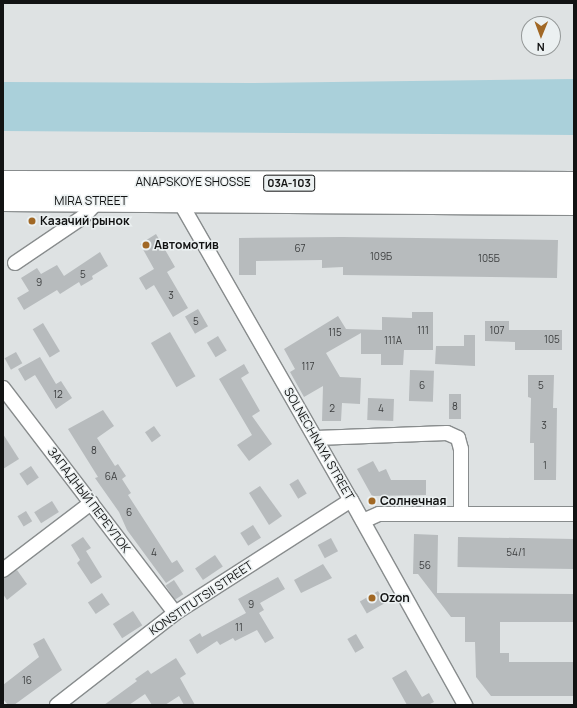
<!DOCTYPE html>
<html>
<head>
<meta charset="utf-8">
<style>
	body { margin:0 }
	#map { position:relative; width:577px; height:708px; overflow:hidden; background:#dee2e3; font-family:Manrope,sans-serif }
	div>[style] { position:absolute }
	.green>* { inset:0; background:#aad0da }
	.building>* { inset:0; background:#b7bbbd; transform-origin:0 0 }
	.roads { filter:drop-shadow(1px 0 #888c8d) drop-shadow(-1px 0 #888c8d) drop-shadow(0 1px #888c8d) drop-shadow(0 -1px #888c8d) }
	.street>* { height:14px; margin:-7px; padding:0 7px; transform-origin:7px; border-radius:7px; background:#fff }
	.primary>* { height:22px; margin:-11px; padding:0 11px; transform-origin:11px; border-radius:11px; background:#fff }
	.dots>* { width:11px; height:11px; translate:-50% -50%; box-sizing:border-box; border:2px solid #ebf0f1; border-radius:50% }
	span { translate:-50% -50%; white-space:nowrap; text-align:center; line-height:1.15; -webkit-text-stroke:3px #ebf0f1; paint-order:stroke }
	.number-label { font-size:10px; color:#3b3d3e }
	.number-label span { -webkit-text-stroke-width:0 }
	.shield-label span { padding:1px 3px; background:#ebf0f1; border:1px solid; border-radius:3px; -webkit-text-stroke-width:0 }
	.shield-label { font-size:11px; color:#121313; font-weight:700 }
	.street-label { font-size:12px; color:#121313 }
	.poi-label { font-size:12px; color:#121313; font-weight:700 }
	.left { translate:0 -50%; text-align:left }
	.frame { position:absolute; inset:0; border:4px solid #121313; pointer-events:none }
	.north { position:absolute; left:521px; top:16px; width:40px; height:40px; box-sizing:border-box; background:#ebf0f1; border:1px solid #949898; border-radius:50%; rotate:181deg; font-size:11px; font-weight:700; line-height:16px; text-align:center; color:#121313 }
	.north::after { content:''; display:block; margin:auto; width:14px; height:18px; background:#a16825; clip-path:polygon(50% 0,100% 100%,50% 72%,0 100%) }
</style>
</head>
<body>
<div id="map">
	<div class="green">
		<div style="clip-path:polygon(574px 79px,574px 135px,3px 131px,3px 82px,252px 83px)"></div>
	</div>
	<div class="building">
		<div style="clip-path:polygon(156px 234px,175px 267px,167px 272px,188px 308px,173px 317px,154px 285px,146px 290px,139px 278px,154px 269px,140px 244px)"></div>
		<div style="clip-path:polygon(342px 237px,558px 240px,557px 278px,343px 275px,343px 267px,322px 268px,322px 260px,256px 261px,256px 275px,239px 275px,239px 238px)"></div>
		<div style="clip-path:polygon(100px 252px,108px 266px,92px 276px,93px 279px,81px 286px,79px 282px,60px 294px,57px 290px,24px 310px,17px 298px,29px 291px,21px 278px,37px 268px,41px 274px,57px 265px,64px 276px)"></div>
		<div style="left:198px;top:309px;width:20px;height:15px;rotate:60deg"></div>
		<div style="clip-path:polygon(412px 312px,433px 312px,433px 350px,404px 350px,403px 365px,381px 365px,381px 354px,361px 354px,361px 333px,326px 353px,340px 377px,361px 378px,360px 404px,342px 403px,341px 421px,322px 421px,323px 386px,304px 397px,290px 372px,295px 369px,284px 349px,338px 316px,346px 329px,382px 330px,382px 317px,412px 318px)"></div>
		<div style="clip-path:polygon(485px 321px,509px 321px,509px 330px,562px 330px,562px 350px,515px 350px,515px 342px,485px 341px)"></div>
		<div style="left:43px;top:323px;width:33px;height:12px;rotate:59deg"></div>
		<div style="left:170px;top:332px;width:51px;height:22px;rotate:60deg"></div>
		<div style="clip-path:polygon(464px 335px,475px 335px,475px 366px,435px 364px,436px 346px,464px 346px)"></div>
		<div style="left:218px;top:336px;width:17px;height:13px;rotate:59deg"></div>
		<div style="left:16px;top:352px;width:13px;height:13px;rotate:61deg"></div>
		<div style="clip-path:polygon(40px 357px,56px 384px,61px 381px,72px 398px,56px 409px,35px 375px,25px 381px,18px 369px)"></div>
		<div style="clip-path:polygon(244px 364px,249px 373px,241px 378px,260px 411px,252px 416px,272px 444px,249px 461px,237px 445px,252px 435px,219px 379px)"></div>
		<div style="left:410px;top:370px;width:24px;height:31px;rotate:2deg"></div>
		<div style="clip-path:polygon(528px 375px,554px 375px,553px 408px,557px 408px,556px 480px,534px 480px,534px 443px,530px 443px,531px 398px,528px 397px)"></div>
		<div style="left:449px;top:394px;width:12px;height:25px"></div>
		<div style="left:368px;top:398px;width:26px;height:22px;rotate:2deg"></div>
		<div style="clip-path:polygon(103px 410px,114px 426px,97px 438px,115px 466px,118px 464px,126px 476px,122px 479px,131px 493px,128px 495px,172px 563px,177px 560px,184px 571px,166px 583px,127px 530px,119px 512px,95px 478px,98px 477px,68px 429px)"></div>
		<div style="left:154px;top:426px;width:12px;height:11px;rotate:55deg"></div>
		<div style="clip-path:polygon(3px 434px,19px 459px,3px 469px)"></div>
		<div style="clip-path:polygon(373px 461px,379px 472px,386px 469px,391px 480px,426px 480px,426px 495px,372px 496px,357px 469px)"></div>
		<div style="left:31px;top:466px;width:14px;height:14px;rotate:56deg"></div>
		<div style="left:298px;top:479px;width:17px;height:10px;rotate:59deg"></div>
		<div style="clip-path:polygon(260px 486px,282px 516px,269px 525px,249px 493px)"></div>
		<div style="left:52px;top:501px;width:13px;height:21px;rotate:58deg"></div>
		<div style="left:26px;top:511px;width:12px;height:10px;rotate:59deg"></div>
		<div style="left:253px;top:525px;width:15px;height:15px;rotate:58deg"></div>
		<div style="clip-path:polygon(414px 534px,438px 535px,437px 593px,574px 594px,574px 622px,500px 622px,500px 653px,509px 653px,509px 662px,574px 662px,574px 696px,491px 696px,476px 677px,475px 642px,465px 642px,465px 617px,451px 617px,418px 574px,413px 574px)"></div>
		<div style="clip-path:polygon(83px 537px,91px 548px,86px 551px,102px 577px,91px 584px,77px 563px,80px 560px,71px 545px)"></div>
		<div style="left:458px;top:537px;width:116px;height:30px;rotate:1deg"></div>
		<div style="left:331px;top:538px;width:15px;height:15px;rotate:62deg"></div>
		<div style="left:215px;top:555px;width:14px;height:24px;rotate:56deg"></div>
		<div style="clip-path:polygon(323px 564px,332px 578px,301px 593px,294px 580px)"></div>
		<div style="clip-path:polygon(17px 570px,27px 584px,7px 600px,3px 594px,3px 578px)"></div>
		<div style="clip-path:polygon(278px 577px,285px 589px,260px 603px,264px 610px,259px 613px,274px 638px,265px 643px,257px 630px,235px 641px,233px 638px,220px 645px,217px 641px,197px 654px,189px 640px,200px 633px,202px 637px,246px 613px,238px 599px)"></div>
		<div style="left:174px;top:580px;width:17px;height:10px;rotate:57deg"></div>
		<div style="left:378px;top:591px;width:14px;height:21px;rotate:60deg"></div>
		<div style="left:102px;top:593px;width:14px;height:17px;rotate:56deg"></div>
		<div style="left:133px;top:611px;width:17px;height:24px;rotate:57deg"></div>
		<div style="left:356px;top:634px;width:16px;height:10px;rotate:60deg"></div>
		<div style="clip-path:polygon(44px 638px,62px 670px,14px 705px,8px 705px,3px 699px,3px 685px,39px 657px,33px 644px)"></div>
		<div style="clip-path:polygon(176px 658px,186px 674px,180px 678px,195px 705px,184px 705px,179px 696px,165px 705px,152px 705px,145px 694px,129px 705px,104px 705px,137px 681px,135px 679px,148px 670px,151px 674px)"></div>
		<div style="clip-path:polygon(406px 670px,422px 697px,429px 693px,434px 702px,428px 705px,407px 705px,392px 678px)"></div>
	</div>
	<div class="roads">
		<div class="street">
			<div style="left:179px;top:194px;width:8px;rotate:83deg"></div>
			<div style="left:180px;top:202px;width:344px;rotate:60.2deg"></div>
			<div style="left:351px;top:500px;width:235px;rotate:60.9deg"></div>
			<div style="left:15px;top:263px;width:82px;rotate:-34.1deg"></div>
			<div style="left:83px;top:217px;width:22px;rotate:-47deg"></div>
			<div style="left:3px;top:388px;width:283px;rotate:52.6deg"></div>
			<div style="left:316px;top:438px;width:131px;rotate:-2.2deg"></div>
			<div style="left:447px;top:433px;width:12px;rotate:24deg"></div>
			<div style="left:458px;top:438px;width:11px;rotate:75deg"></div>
			<div style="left:461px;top:449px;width:65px;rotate:90deg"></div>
			<div style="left:363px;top:521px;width:17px;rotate:-24deg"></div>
			<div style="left:379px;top:514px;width:195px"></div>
			<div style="left:3px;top:570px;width:111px;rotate:-37.3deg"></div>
			<div style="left:57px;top:705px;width:150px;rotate:-37.9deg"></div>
			<div style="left:175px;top:613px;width:209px;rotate:-32.7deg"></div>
		</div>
		<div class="primary">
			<div style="left:3px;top:182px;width:571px;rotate:0.1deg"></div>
			<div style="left:3px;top:200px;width:571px;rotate:0.4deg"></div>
		</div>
	</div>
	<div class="dots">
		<div style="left:32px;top:221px;background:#a16825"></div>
		<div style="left:146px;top:245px;background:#a16825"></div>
		<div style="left:372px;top:501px;background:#a16825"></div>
		<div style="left:372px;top:598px;background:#a16825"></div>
	</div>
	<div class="number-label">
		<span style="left:300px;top:249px">67</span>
		<span style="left:381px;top:257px">109Б</span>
		<span style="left:489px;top:259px">105Б</span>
		<span style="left:83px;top:275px">5</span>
		<span style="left:39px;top:283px">9</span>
		<span style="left:171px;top:296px">3</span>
		<span style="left:196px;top:322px">5</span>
		<span style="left:423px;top:331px">111</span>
		<span style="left:497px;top:331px">107</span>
		<span style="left:335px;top:333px">115</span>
		<span style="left:552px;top:340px">105</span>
		<span style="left:393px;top:341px">111А</span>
		<span style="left:308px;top:367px">117</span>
		<span style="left:422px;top:386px">6</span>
		<span style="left:541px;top:386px">5</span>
		<span style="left:58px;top:395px">12</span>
		<span style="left:455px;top:407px">8</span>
		<span style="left:332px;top:409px">2</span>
		<span style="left:381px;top:409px">4</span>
		<span style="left:544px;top:426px">3</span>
		<span style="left:94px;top:451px">8</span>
		<span style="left:545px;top:466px">1</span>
		<span style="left:111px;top:477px">6А</span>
		<span style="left:129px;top:513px">6</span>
		<span style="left:154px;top:553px">4</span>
		<span style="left:516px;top:553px">54/1</span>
		<span style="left:425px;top:566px">56</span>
		<span style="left:251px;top:605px">9</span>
		<span style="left:239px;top:628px">11</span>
		<span style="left:27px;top:681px">16</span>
	</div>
	<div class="shield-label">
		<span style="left:289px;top:183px">03А-103</span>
	</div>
	<div class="street-label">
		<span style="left:193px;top:182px">ANAPSKOYE SHOSSE</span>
		<span style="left:91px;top:201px">MIRA STREET</span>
		<span style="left:319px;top:444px;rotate:60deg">SOLNECHNAYA STREET</span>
		<span style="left:89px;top:500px;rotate:53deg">ЗАПАДНЫЙ ПЕРЕУЛОК</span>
		<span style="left:201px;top:598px;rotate:-34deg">KONSTITUTSII STREET</span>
	</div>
	<div class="poi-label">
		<span class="left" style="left:40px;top:221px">Казачий рынок</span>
		<span class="left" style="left:154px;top:245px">Автомотив</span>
		<span class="left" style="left:380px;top:501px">Солнечная</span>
		<span class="left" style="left:380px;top:598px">Ozon</span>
	</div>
	<div class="frame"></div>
	<div class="north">N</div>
</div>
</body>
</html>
